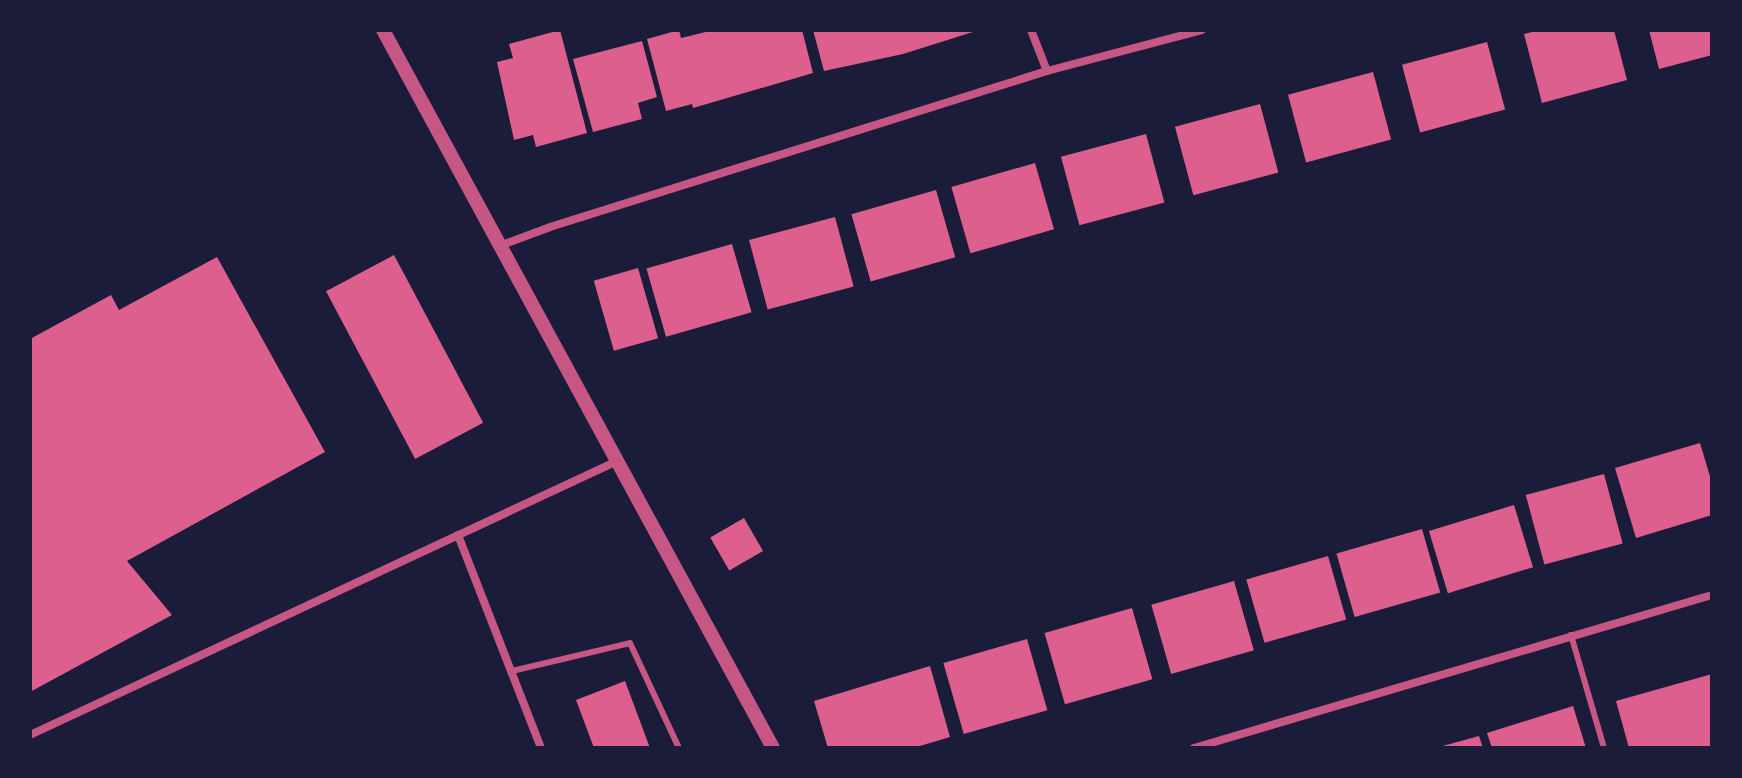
<!DOCTYPE html>
<html>
<head>
<meta charset="utf-8">
<style>
	body { margin:0 }
	#map { position:relative; width:1742px; height:778px; overflow:hidden; background:#1b1b3a; font-family:"Asap Condensed",sans-serif }
	div>[style] { position:absolute }
	.building>* { inset:0; background:#dd5f8e; transform-origin:0 0 }
	.service>* { height:6px; margin:-3px; padding:0 3px; transform-origin:3px; border-radius:3px; background:#c65784 }
	.minor>* { height:8px; margin:-4px; padding:0 4px; transform-origin:4px; border-radius:4px; background:#c65784 }
	.tertiary>* { height:14px; margin:-7px; padding:0 7px; transform-origin:7px; border-radius:7px; background:#c65784 }
	span { translate:-50% -50%; white-space:nowrap; text-align:center; line-height:1.15; -webkit-text-stroke:8px #1b1b3a; paint-order:stroke }
	.frame { position:absolute; inset:0; border:32px solid #1b1b3a; pointer-events:none }
</style>
</head>
<body>
<div id="map">
	<div class="building">
		<div style="clip-path:polygon(560px 30px,587px 133px,536px 147px,533px 135px,514px 140px,497px 62px,513px 58px,509px 44px)"></div>
		<div style="clip-path:polygon(679px 30px,681px 38px,714px 30px,802px 30px,813px 73px,693px 108px,692px 104px,666px 111px,647px 39px)"></div>
		<div style="clip-path:polygon(813px 30px,976px 30px,976px 31px,903px 54px,824px 71px)"></div>
		<div style="clip-path:polygon(1540px 30px,1614px 30px,1627px 80px,1542px 103px,1524px 34px)"></div>
		<div style="clip-path:polygon(1649px 30px,1712px 30px,1712px 55px,1659px 69px)"></div>
		<div style="clip-path:polygon(642px 41px,657px 97px,638px 103px,642px 119px,593px 132px,573px 59px)"></div>
		<div style="left:1487px;top:42px;width:70px;height:88px;rotate:75deg"></div>
		<div style="left:1373px;top:72px;width:70px;height:88px;rotate:75deg"></div>
		<div style="left:1260px;top:104px;width:71px;height:88px;rotate:75deg"></div>
		<div style="left:1146px;top:134px;width:71px;height:88px;rotate:75deg"></div>
		<div style="left:1035px;top:163px;width:69px;height:87px;rotate:74deg"></div>
		<div style="left:936px;top:190px;width:70px;height:88px;rotate:74deg"></div>
		<div style="left:835px;top:217px;width:72px;height:89px;rotate:75deg"></div>
		<div style="left:732px;top:244px;width:71px;height:89px;rotate:74deg"></div>
		<div style="left:394px;top:255px;width:190px;height:77px;rotate:62deg"></div>
		<div style="clip-path:polygon(217px 257px,325px 452px,127px 561px,172px 615px,30px 692px,30px 339px,111px 295px,119px 310px)"></div>
		<div style="left:638px;top:268px;width:73px;height:46px;rotate:74deg"></div>
		<div style="clip-path:polygon(1700px 443px,1712px 483px,1712px 515px,1636px 538px,1615px 468px)"></div>
		<div style="left:1604px;top:474px;width:72px;height:81px;rotate:75deg"></div>
		<div style="left:1514px;top:505px;width:65px;height:89px;rotate:73deg"></div>
		<div style="left:744px;top:518px;width:38px;height:39px;rotate:60deg"></div>
		<div style="left:1422px;top:529px;width:66px;height:89px;rotate:74deg"></div>
		<div style="left:1328px;top:556px;width:66px;height:85px;rotate:74deg"></div>
		<div style="left:1234px;top:581px;width:72px;height:86px;rotate:74deg"></div>
		<div style="left:1132px;top:608px;width:74px;height:91px;rotate:74deg"></div>
		<div style="left:1027px;top:639px;width:74px;height:87px;rotate:74deg"></div>
		<div style="clip-path:polygon(930px 666px,950px 737px,913px 748px,828px 748px,814px 701px)"></div>
		<div style="clip-path:polygon(1712px 674px,1712px 748px,1629px 748px,1616px 701px)"></div>
		<div style="clip-path:polygon(625px 681px,650px 748px,594px 748px,576px 700px)"></div>
		<div style="clip-path:polygon(1573px 706px,1586px 748px,1492px 748px,1487px 733px)"></div>
		<div style="clip-path:polygon(1479px 736px,1483px 748px,1439px 748px,1439px 747px)"></div>
	</div>
	<div class="service">
		<div style="left:1571px;top:635px;width:118px;rotate:73.7deg"></div>
		<div style="left:512px;top:671px;width:121px;rotate:-13.3deg"></div>
		<div style="left:630px;top:643px;width:116px;rotate:65deg"></div>
	</div>
	<div class="minor">
		<div style="left:1031px;top:30px;width:44px;rotate:68.7deg"></div>
		<div style="left:499px;top:246px;width:54px;rotate:-20.4deg"></div>
		<div style="left:550px;top:227px;width:521px;rotate:-17.43deg"></div>
		<div style="left:1047px;top:71px;width:160px;rotate:-14.8deg"></div>
		<div style="left:458px;top:535px;width:229px;rotate:68.7deg"></div>
		<div style="left:30px;top:735px;width:646px;rotate:-25.02deg"></div>
		<div style="left:1194px;top:748px;width:540px;rotate:-16.46deg"></div>
	</div>
	<div class="tertiary">
		<div style="left:383px;top:30px;width:817px;rotate:61.49deg"></div>
	</div>
	<div class="frame"></div>
</div>
</body>
</html>
